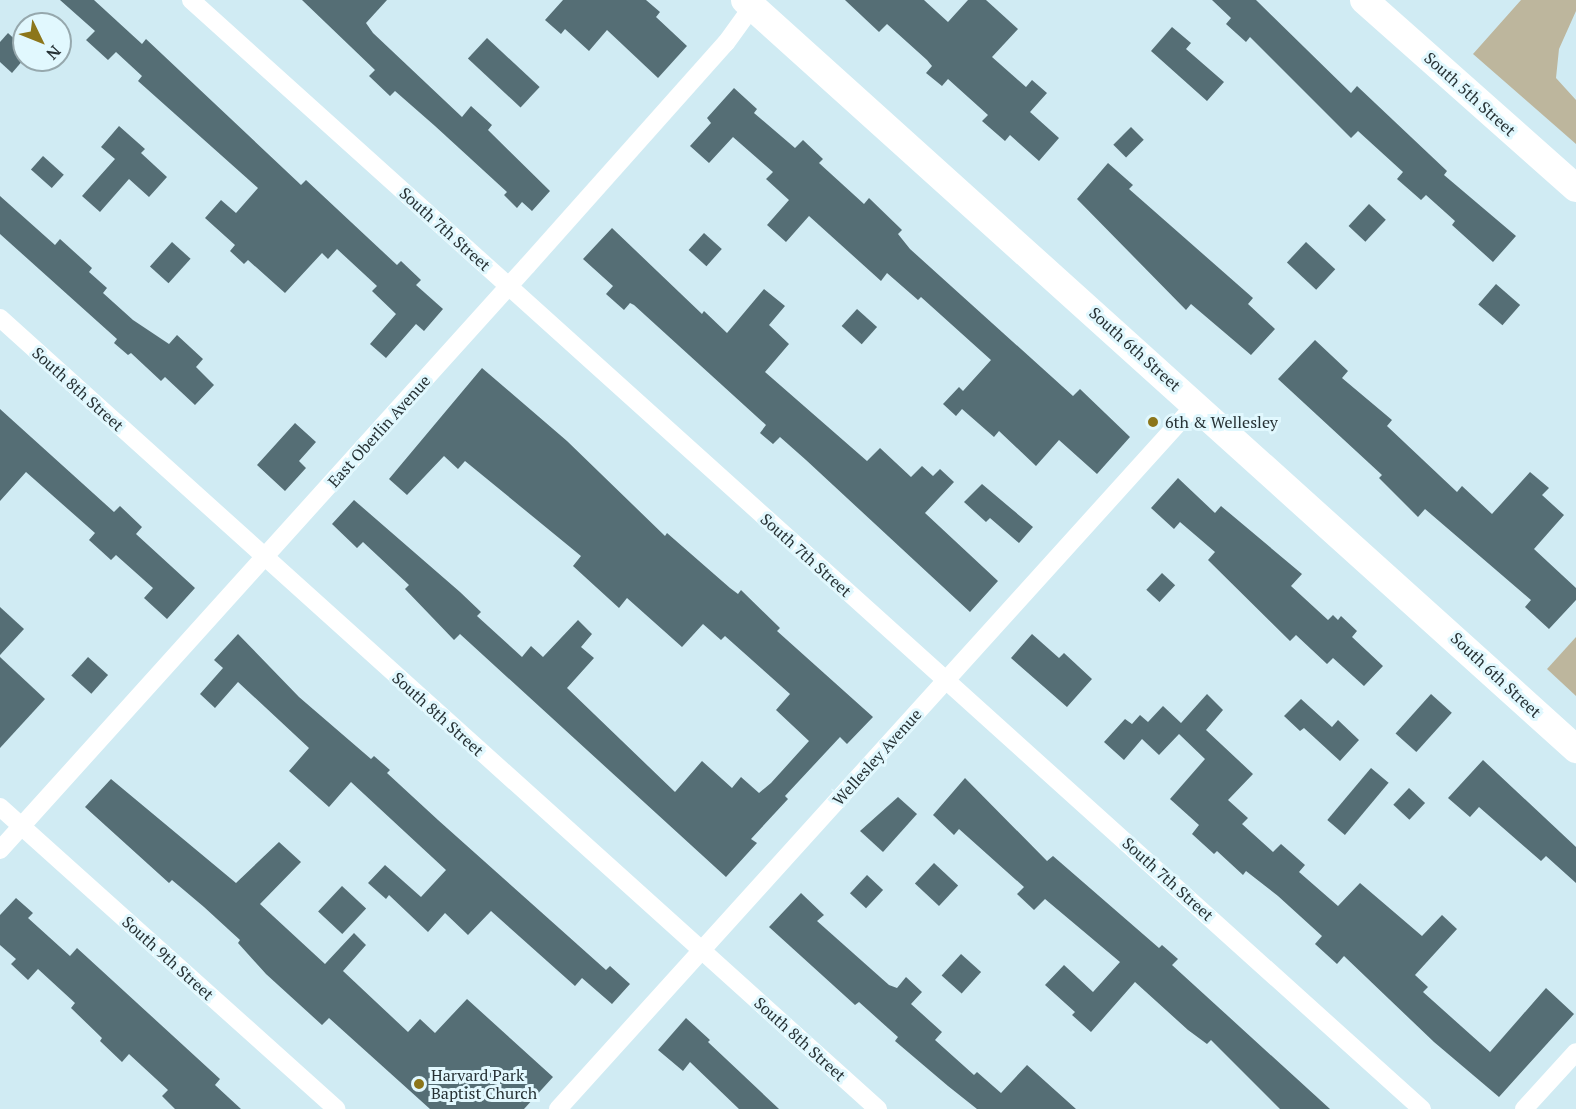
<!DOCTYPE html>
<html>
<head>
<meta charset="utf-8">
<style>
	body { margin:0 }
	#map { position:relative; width:1576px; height:1109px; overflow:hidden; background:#d0ebf3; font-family:"PT Serif",serif }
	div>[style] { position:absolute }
	.green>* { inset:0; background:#bdb69d }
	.building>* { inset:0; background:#556e75; transform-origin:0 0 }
	.street>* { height:18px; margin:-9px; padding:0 9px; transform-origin:9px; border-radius:9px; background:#fff }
	.primary>* { height:28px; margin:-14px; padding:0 14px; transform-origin:14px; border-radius:14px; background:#fff }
	.dots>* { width:16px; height:16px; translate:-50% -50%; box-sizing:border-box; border:3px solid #e1f8fe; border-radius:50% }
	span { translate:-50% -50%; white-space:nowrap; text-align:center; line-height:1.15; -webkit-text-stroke:6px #e1f8fe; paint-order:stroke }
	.street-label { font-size:16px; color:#263134 }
	.poi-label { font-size:16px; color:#263134 }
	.left { translate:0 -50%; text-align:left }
	.north { position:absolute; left:12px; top:12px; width:60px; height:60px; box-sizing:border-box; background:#e1f8fe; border:2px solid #96a8ad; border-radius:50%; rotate:133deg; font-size:16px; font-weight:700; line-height:24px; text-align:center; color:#263134 }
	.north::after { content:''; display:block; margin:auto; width:21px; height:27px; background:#8c761b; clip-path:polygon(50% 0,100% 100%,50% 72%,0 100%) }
</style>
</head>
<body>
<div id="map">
	<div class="green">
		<div style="clip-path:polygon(1521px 0,1576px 0,1576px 11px,1559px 49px,1556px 78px,1576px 100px,1576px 144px,1473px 54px)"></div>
		<div style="clip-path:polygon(1576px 637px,1576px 696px,1547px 669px)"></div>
	</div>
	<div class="building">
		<div style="clip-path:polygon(60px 0,94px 0,142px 44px,146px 39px,301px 185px,306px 180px,397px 265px,401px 261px,421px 280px,416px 285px,443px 309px,424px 331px,416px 324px,386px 358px,370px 344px,396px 314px,372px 291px,377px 286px,337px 249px,328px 259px,322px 253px,285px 293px,248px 260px,244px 264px,230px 251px,235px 245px,205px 218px,221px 200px,236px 213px,258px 188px,138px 81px,142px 76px,116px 52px,108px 60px,86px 40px,95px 31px)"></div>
		<div style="clip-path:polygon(302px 0,387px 0,366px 23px,373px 33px,462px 117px,471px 106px,492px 125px,488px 130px,550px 191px,532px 211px,522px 202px,517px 208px,504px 195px,507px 192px,435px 126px,395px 91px,390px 96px,369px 76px,375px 70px)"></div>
		<div style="clip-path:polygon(563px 0,646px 0,660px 12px,656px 17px,687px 46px,658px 78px,607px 30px,589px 51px,565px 29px,561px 34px,545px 20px)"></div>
		<div style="clip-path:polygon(845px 0,924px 0,948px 22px,968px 0,986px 0,1018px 29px,992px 57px,1026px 87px,1032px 80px,1047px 93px,1030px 112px,1059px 138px,1039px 161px,1010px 135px,1005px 141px,982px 121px,988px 115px,948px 79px,942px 86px,926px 73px,932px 66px,927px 60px,887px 24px,879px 32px)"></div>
		<div style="clip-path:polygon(1212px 0,1256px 0,1351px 93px,1357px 86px,1447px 171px,1444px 175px,1516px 236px,1493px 262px,1452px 225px,1455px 221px,1426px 195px,1421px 200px,1397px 179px,1403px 172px,1358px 131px,1351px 138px,1250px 37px,1246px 42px,1226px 24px,1231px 18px)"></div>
		<div style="clip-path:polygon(1172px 27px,1191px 43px,1186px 49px,1224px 82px,1207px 101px,1151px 51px)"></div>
		<div style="clip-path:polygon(8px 33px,24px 48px,24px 59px,12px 73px,0 62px,0 42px)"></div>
		<div style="left:487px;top:38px;width:72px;height:28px;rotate:43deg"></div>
		<div style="clip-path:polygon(734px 88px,757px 109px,754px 113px,795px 148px,803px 140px,823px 159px,819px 163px,864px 204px,869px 198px,902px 230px,898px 234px,910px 249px,1073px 396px,1080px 389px,1130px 437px,1097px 474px,1059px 440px,1036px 466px,999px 431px,994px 437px,962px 409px,956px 416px,943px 404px,959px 387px,963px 391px,991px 360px,921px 297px,918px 300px,887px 273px,881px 281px,809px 216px,786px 242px,767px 225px,789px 200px,766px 179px,773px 172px,733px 137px,709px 163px,690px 146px,711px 123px,707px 118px)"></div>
		<div style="clip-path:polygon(119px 126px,145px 149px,141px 153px,167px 177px,149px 197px,129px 179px,100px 212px,82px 196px,115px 159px,101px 147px)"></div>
		<div style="left:1131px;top:127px;width:18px;height:25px;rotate:45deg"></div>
		<div style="left:43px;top:156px;width:28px;height:18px;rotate:42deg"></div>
		<div style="clip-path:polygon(1108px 163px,1133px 185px,1129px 189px,1253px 298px,1248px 304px,1275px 329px,1251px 355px,1191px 304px,1186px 310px,1077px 199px)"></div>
		<div style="clip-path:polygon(0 196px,55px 245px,60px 239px,92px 268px,89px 272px,107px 288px,103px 293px,133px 320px,169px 344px,177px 335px,203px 359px,196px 367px,214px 385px,195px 405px,165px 377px,161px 381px,131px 353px,128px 355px,114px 343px,117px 339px,0 234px)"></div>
		<div style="left:1369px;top:204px;width:23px;height:30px;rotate:43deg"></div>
		<div style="clip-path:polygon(612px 228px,702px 314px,704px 311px,727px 333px,764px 289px,785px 306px,769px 325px,789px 344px,765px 372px,867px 461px,880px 448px,911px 477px,922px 466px,933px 476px,940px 469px,954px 482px,925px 513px,998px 581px,970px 612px,806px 460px,780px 437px,773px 444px,760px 433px,766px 425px,634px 305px,630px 303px,624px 310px,606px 294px,613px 286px,583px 259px)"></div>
		<div style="left:704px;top:233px;width:24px;height:23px;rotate:42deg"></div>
		<div style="left:172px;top:242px;width:25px;height:33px;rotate:42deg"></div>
		<div style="left:1306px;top:242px;width:40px;height:28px;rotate:43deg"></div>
		<div style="left:1496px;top:284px;width:32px;height:27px;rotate:41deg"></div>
		<div style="left:857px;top:309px;width:27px;height:23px;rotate:42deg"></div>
		<div style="clip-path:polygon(1315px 340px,1348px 371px,1342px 378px,1392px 420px,1387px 426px,1457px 492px,1462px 486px,1492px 514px,1530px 472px,1549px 488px,1542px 495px,1564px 515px,1534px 549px,1576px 588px,1576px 600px,1549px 629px,1525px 607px,1531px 600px,1425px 509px,1418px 517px,1379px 478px,1382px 475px,1278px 379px)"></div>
		<div style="clip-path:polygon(482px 368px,567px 441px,665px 536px,667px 533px,730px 588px,738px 594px,741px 590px,780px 628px,777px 631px,873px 717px,847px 744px,840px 737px,785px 796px,788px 799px,751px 839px,757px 843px,726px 877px,460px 634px,454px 640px,405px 589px,409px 585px,363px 542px,357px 548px,332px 524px,354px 500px,460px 592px,481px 612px,477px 616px,522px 657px,531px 646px,543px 657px,578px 620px,592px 634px,581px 647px,594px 658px,567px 688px,675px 792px,702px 761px,732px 788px,741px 777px,759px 793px,771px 783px,809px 741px,776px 710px,790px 694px,725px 636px,721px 640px,703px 624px,682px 647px,627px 598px,619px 608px,573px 566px,581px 556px,465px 461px,458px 469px,444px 456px,407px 495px,389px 479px)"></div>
		<div style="clip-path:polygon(0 409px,114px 512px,120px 506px,142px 527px,136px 534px,195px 588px,167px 619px,144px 598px,153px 588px,116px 555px,111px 560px,89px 540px,95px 533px,26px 472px,0 501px)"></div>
		<div style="clip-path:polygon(295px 423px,316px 442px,299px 461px,306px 468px,285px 491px,257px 465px)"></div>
		<div style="clip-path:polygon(1178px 478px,1215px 513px,1221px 506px,1302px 574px,1291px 586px,1328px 620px,1333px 615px,1338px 620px,1341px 616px,1357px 631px,1352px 637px,1383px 666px,1364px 686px,1333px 658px,1327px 664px,1296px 635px,1290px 641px,1208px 560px,1215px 552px,1180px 522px,1174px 529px,1151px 508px)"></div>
		<div style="clip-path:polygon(982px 484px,1033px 527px,1019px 543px,990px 518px,986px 522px,964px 502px)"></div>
		<div style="left:1162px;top:573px;width:18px;height:23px;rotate:43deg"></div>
		<div style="clip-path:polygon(0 607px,24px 629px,0 655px)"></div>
		<div style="clip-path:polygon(238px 634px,299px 697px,371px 759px,374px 756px,390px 770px,387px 773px,438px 820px,606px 970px,610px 966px,630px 984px,612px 1004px,582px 978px,575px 986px,491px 911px,468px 935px,445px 913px,428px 932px,389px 895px,386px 899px,368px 883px,385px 865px,421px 897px,446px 870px,351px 782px,329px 807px,289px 771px,309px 748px,238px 682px,215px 708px,200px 694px,223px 668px,214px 660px)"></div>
		<div style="clip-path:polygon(1032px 634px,1059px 658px,1064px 653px,1092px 679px,1067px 707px,1011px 658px)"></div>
		<div style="clip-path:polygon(0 657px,45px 699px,0 748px)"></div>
		<div style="left:88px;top:657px;width:27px;height:25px;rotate:42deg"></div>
		<div style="clip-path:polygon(1207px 694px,1223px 710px,1206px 730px,1253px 774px,1228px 800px,1248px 818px,1242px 824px,1273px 852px,1281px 844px,1305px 865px,1299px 872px,1338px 906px,1360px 883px,1422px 936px,1442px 915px,1457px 929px,1415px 975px,1428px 987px,1423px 992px,1490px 1052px,1546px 988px,1574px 1014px,1499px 1097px,1434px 1042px,1344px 956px,1337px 964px,1315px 944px,1322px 936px,1278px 896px,1246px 871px,1243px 875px,1217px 851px,1214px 854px,1192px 834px,1199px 825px,1170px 799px,1205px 759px,1179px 734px,1159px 755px,1142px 739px,1124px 760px,1104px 742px,1125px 719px,1132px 724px,1140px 715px,1148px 722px,1163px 706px,1181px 723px)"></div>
		<div style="left:1431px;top:694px;width:28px;height:53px;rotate:42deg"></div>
		<div style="clip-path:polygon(1301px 699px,1332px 727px,1338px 720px,1359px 740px,1340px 761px,1304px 728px,1300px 731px,1284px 716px)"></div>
		<div style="clip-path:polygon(1483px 760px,1576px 847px,1576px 883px,1546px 856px,1541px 861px,1479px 807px,1470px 817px,1448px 798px)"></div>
		<div style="left:1371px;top:768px;width:23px;height:68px;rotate:40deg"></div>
		<div style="clip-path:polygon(965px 778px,1047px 861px,1053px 856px,1159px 948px,1162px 945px,1178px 959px,1172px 965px,1330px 1109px,1280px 1109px,1211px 1040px,1207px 1044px,1188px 1030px,1135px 982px,1091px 1032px,1072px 1015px,1075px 1012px,1045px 985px,1064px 965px,1093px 992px,1120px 962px,1045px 899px,1034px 910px,1017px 894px,1024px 887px,959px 829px,954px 835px,933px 815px)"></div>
		<div style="clip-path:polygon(111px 779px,236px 883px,279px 842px,301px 862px,260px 904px,325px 964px,354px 933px,366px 945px,343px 971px,408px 1032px,420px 1019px,435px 1033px,467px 999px,553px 1077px,524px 1109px,430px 1109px,329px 1018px,322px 1025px,266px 974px,238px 943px,240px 940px,204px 907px,172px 880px,169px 883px,85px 807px)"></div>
		<div style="left:1409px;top:788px;width:22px;height:23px;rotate:43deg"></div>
		<div style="clip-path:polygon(898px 797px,917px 814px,883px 852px,860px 831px)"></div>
		<div style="left:934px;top:863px;width:33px;height:28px;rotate:43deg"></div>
		<div style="left:867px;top:875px;width:22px;height:25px;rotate:43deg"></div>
		<div style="left:342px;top:886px;width:33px;height:35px;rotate:43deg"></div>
		<div style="clip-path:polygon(801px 893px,824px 915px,817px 921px,889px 985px,897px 988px,906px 977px,922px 992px,911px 1004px,942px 1032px,935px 1040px,974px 1075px,977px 1072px,1001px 1093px,1027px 1065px,1076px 1109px,977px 1109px,948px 1086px,895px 1041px,898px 1037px,859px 1002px,855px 1005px,769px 927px)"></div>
		<div style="clip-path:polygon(16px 898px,33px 913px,28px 918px,70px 956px,77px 948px,220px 1079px,215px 1085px,241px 1109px,175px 1109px,162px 1096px,168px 1090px,129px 1054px,122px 1062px,100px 1041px,102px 1038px,71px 1008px,75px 1003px,38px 969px,28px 980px,11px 964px,16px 959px,0 945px,0 915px)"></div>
		<div style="left:961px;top:954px;width:27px;height:29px;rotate:42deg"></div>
		<div style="clip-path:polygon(686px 1018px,710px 1040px,708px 1042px,779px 1109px,739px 1109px,690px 1062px,683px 1071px,658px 1050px)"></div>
	</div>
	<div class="street">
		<div style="left:191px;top:0;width:1657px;rotate:42.02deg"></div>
		<div style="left:0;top:318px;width:1182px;rotate:42.02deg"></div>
		<div style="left:0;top:807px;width:452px;rotate:41.9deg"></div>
		<div style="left:0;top:850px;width:787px;rotate:-47.94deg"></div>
		<div style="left:527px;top:266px;width:299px;rotate:-48.3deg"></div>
		<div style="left:726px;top:43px;width:53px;rotate:-54.2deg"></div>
		<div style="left:558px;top:1109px;width:951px;rotate:-47.86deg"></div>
		<div style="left:1524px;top:1109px;width:77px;rotate:-47.6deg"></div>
	</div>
	<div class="primary">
		<div style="left:745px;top:0;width:1119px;rotate:42.03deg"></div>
		<div style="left:1364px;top:0;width:283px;rotate:41.6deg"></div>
	</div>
	<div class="dots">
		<div style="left:1153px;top:422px;background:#8c761b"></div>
		<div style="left:419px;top:1084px;background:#8c761b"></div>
	</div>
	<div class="street-label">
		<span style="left:1470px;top:94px;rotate:42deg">South 5th Street</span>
		<span style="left:445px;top:229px;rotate:42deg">South 7th Street</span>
		<span style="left:1135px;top:349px;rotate:42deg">South 6th Street</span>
		<span style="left:78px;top:389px;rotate:42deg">South 8th Street</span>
		<span style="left:379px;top:431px;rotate:-48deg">East Oberlin Avenue</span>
		<span style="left:806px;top:555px;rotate:42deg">South 7th Street</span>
		<span style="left:1496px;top:675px;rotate:43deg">South 6th Street</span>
		<span style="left:438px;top:714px;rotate:42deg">South 8th Street</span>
		<span style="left:877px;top:757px;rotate:-48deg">Wellesley Avenue</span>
		<span style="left:1168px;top:879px;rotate:42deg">South 7th Street</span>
		<span style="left:168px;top:958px;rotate:42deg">South 9th Street</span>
		<span style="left:800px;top:1039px;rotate:42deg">South 8th Street</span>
	</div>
	<div class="poi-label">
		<span class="left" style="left:1165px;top:422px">6th &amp; Wellesley</span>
		<span class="left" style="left:431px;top:1084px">Harvard Park<br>Baptist Church</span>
	</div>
	<div class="north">N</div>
</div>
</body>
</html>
